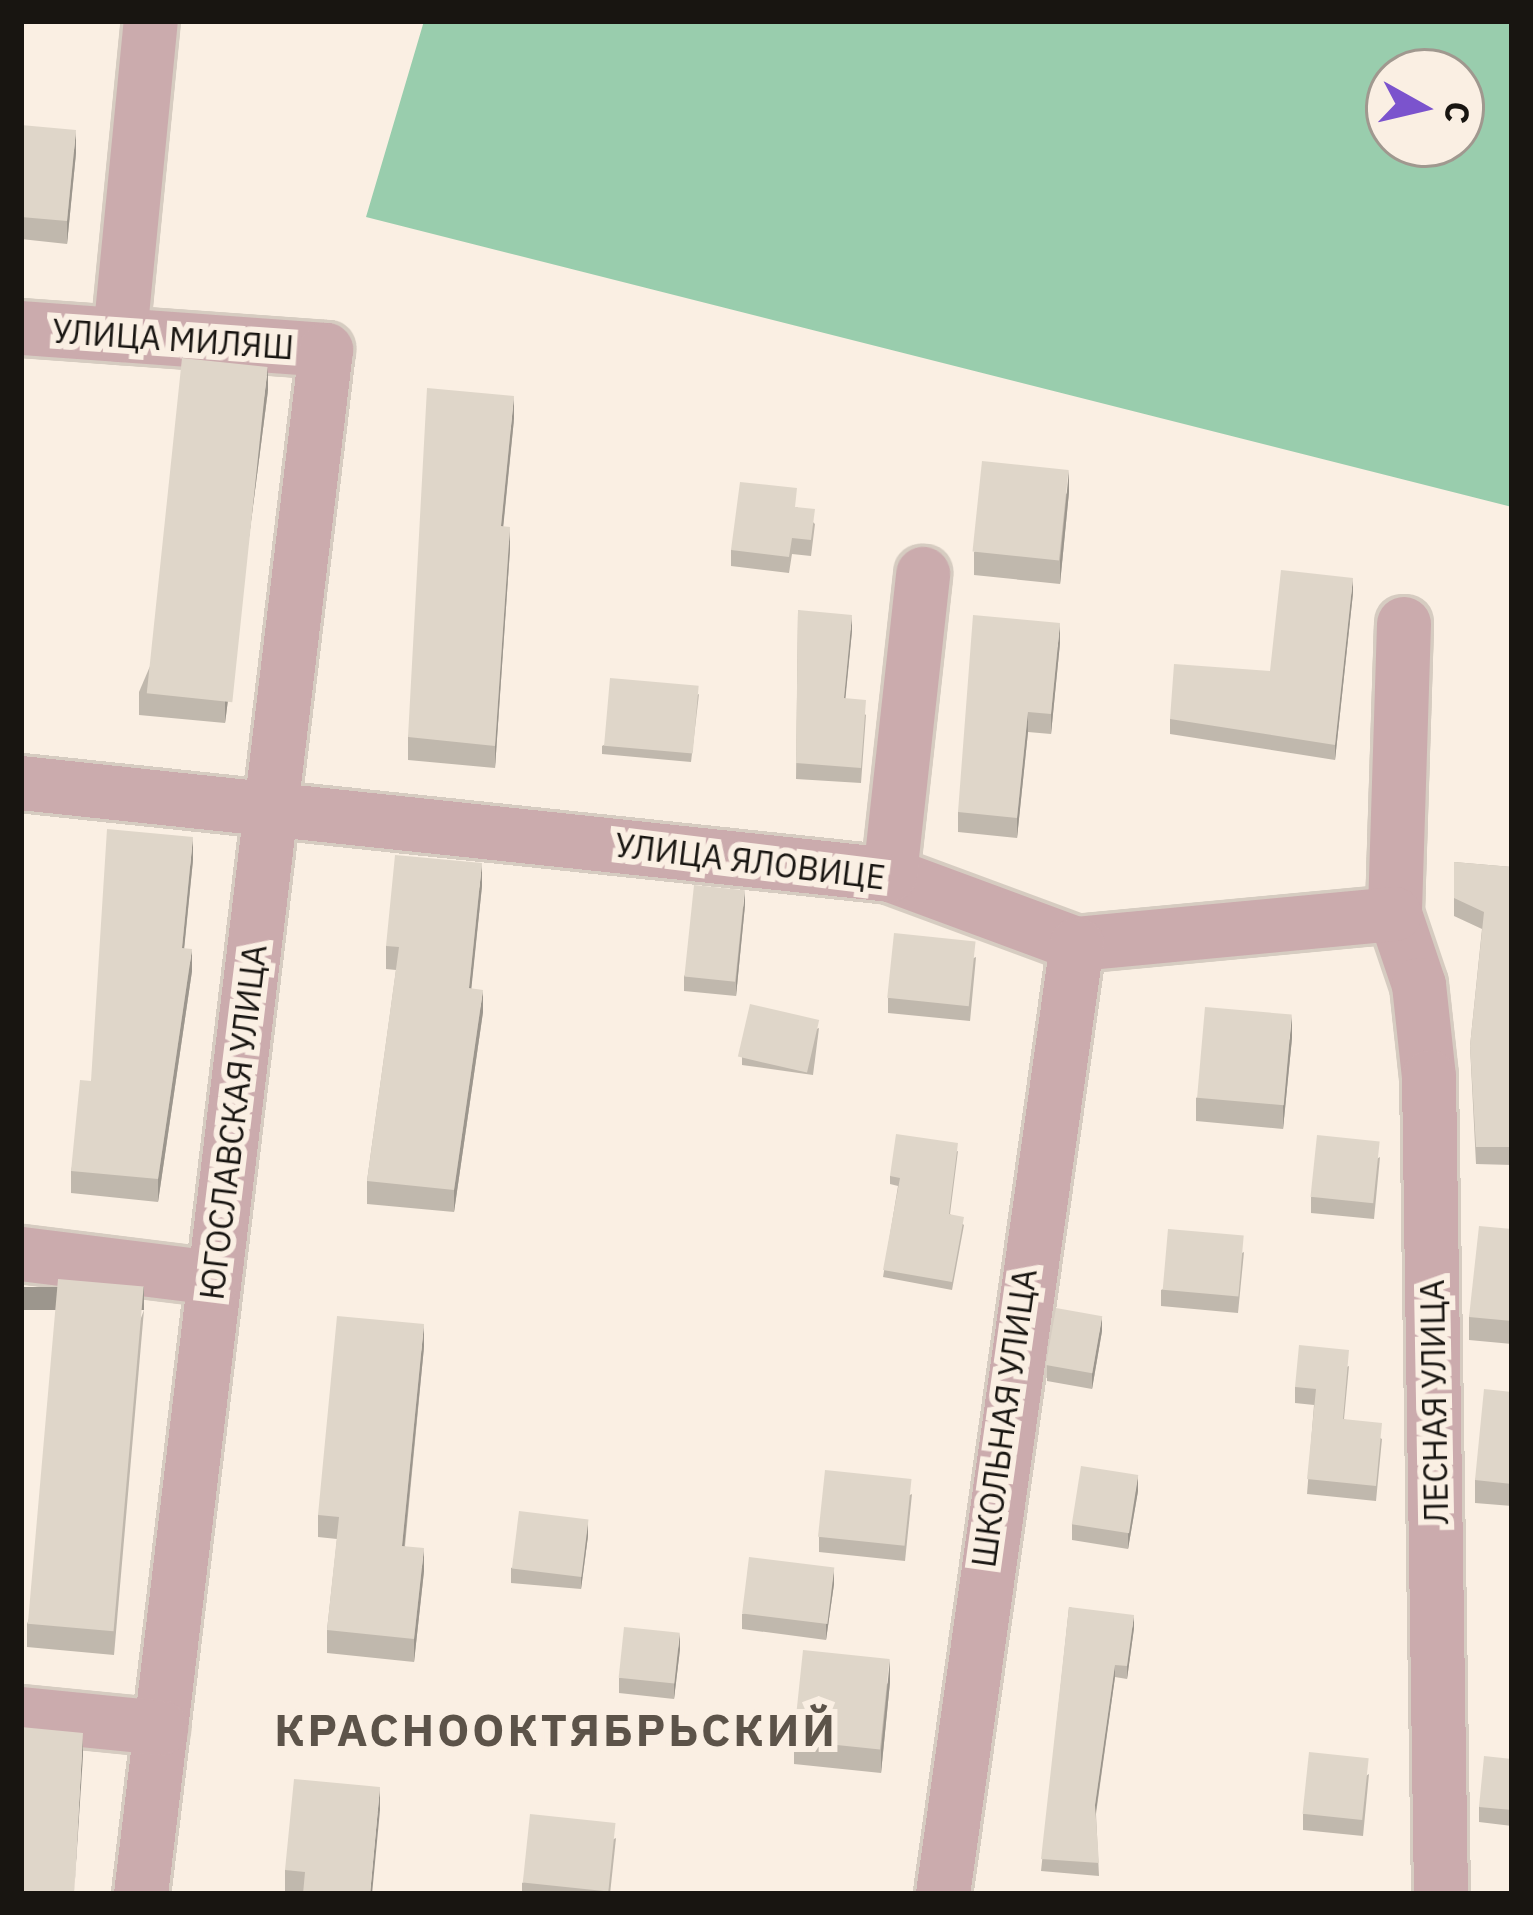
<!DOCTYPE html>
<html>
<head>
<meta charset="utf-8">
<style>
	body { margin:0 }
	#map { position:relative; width:1533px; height:1915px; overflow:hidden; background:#faefe3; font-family:"IBM Plex Sans",sans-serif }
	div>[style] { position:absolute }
	.green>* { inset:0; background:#99cdad }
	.roads { filter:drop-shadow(3px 0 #d6ccc1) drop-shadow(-3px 0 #d6ccc1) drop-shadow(0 3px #d6ccc1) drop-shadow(0 -3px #d6ccc1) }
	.minor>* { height:54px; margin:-27px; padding:0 27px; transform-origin:27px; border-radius:27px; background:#cbabad }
	.wall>* { inset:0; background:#c0b8ad }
	.shaded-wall>* { inset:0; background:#9c968d; transform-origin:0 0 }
	.building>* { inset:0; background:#dfd6c9; transform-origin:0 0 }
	span { translate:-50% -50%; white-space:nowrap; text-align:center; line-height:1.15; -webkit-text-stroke:12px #faefe3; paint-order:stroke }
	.street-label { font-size:33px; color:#181511 }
	.district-label { font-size:45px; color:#5c5349; font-weight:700; letter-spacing:3px }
	.frame { position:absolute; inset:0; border:24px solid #181511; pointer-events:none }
	.north { position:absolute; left:1365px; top:48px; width:120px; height:120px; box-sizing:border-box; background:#faefe3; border:3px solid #a0988f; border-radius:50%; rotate:98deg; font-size:33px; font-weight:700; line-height:48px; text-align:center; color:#181511 }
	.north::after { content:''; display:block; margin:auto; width:42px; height:54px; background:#7b53cd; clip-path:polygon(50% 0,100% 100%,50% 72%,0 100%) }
</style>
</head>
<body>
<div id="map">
	<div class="green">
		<div style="clip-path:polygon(evenodd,424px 21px,1512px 21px,1512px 507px,366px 217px,424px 21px,1389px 72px,1461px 72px,1461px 144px,1389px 144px,1389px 72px)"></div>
	</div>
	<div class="roads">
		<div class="minor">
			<div style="left:21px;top:328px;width:306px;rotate:4.1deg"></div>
			<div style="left:326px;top:350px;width:1555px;rotate:96.83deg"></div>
			<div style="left:120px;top:335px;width:316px;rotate:-84.4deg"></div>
			<div style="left:1404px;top:624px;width:290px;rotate:91.8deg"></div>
			<div style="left:1395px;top:914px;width:75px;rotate:71.3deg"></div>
			<div style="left:1419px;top:985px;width:93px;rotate:83.8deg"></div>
			<div style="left:1429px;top:1077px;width:817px;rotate:89.16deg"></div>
			<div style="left:21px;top:783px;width:874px;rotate:6.04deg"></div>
			<div style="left:890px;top:875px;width:199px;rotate:20.3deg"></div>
			<div style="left:1077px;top:944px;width:319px;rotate:-5.4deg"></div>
			<div style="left:890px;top:875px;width:303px;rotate:-83.7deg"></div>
			<div style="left:21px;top:1254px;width:194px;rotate:7.1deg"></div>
			<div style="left:21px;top:1714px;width:141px;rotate:5.7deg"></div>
			<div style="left:943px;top:1894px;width:959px;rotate:-81.97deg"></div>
		</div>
	</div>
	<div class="wall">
		<div style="clip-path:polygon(21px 125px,76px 153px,67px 244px,21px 239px)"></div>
		<div style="clip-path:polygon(268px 390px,225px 723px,139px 715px,139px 692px)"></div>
		<div style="clip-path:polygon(514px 419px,503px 526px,510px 549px,495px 768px,408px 760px,408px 737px)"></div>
		<div style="clip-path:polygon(1069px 492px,1060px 584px,974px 575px,974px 552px)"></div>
		<div style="clip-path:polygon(797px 507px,815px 524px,811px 556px,792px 554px,789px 573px,731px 566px,731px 550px)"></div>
		<div style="clip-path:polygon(1353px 593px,1335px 760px,1170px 734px,1170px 719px,1270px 671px)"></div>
		<div style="clip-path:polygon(798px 610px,852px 631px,845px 698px,866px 715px,861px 783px,796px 779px)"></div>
		<div style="clip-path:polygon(1060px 643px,1051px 734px,1028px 732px,1017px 838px,958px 832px,958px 812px)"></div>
		<div style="clip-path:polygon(699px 694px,691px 762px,602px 754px,602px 746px)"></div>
		<div style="clip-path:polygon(193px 860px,184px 948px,192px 971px,158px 1202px,71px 1193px,71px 1171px,91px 1081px)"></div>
		<div style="clip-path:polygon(1454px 862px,1512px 867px,1512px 1165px,1476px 1164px,1470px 1046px,1482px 929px,1454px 916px)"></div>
		<div style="clip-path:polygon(482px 886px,471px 988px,483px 1012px,454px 1212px,367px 1204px,367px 1181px,396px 970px,386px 969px,386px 946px)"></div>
		<div style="clip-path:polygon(745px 905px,736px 996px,684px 991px,684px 976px)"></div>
		<div style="clip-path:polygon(976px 957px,970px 1021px,888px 1013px,888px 998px)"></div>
		<div style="clip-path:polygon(819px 1028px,813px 1075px,742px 1065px,742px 1057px)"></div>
		<div style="clip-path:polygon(1292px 1038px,1283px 1129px,1196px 1121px,1196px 1098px)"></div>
		<div style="clip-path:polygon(958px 1151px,950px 1214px,964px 1225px,952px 1290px,883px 1277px,898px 1186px,890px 1184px,890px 1176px)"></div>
		<div style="clip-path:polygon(1380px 1157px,1374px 1219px,1311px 1213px,1311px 1197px)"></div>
		<div style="clip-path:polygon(1512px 1229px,1512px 1344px,1469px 1340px,1469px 1317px)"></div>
		<div style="clip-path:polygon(1244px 1252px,1238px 1313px,1161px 1306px,1161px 1290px)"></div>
		<div style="clip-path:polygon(144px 1310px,114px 1655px,27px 1647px,27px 1624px)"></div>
		<div style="clip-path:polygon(1102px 1331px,1092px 1389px,1047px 1381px,1047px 1365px)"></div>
		<div style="clip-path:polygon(424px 1347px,405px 1546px,424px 1571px,414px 1662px,327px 1653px,327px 1630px,337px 1539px,318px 1537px,318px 1515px)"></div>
		<div style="clip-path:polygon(1349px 1366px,1344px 1419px,1382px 1439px,1376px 1501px,1307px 1494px,1314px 1405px,1295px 1403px,1295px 1387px)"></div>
		<div style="clip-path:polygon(1512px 1392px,1512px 1506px,1475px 1503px,1475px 1480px)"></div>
		<div style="clip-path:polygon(1138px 1491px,1128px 1549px,1072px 1540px,1072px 1524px)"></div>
		<div style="clip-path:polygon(912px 1494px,905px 1561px,819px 1552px,819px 1537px)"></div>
		<div style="clip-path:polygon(588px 1536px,581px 1589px,511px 1583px,511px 1568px)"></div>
		<div style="clip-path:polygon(834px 1584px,826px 1640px,742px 1629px,742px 1614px)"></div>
		<div style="clip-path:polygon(1069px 1607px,1134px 1628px,1127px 1679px,1115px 1677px,1096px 1814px,1099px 1876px,1041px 1871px)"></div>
		<div style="clip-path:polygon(680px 1649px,674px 1699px,619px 1693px,619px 1678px)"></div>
		<div style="clip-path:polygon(890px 1682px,881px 1773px,794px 1764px,794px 1741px)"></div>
		<div style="clip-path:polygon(1512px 1759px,1512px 1826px,1479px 1822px,1479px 1807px)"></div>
		<div style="clip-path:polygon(1369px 1774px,1363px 1836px,1303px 1830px,1303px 1814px)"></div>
		<div style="clip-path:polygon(380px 1810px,302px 1894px,285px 1892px,285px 1870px)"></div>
		<div style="clip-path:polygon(616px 1838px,610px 1894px,522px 1894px,522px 1883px)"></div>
	</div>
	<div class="shaded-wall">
		<div style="clip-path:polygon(76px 130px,76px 153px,67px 244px,67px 221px)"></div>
		<div style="clip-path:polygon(268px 367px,268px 390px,225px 723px,225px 701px)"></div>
		<div style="clip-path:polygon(514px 396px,514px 419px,501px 549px,501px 526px)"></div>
		<div style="clip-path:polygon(1069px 470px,1069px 492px,1060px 584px,1060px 561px)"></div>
		<div style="clip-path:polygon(510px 527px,510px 549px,495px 768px,495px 746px)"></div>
		<div style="clip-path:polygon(1353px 578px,1353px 593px,1335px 760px,1335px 745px)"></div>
		<div style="clip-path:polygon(852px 615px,852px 631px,844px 713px,844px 698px)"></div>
		<div style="clip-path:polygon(1060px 623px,1060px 643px,1051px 734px,1051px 714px)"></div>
		<div style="clip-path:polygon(1028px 712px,1028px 732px,1017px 838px,1017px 818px)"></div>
		<div style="clip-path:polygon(193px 837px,193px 860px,182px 970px,182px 948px)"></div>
		<div style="clip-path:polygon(482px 863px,482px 886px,469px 1011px,469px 988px)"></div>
		<div style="clip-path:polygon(745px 890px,745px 905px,736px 996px,736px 981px)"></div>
		<div style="clip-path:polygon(192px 949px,192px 971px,158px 1202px,158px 1179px)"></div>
		<div style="clip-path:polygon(483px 990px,483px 1012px,454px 1212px,454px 1190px)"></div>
		<div style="clip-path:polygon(1292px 1015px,1292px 1038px,1283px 1129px,1283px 1106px)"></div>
		<div style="left:144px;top:1287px;width:23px;height:346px;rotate:90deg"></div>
		<div style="clip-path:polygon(1102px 1316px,1102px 1331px,1092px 1389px,1092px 1374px)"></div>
		<div style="clip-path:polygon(424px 1324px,424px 1347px,402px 1569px,402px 1546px)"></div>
		<div style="clip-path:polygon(1138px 1475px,1138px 1491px,1128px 1549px,1128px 1533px)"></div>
		<div style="clip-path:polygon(588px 1520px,588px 1536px,581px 1589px,581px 1573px)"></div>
		<div style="clip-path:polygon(424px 1548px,424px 1571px,414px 1662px,414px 1639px)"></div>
		<div style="clip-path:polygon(834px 1568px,834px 1584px,826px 1640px,826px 1625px)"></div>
		<div style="clip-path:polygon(1134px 1615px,1134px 1628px,1127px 1679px,1127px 1666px)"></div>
		<div style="clip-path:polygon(680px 1633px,680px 1649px,674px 1699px,674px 1683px)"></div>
		<div style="clip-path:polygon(890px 1659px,890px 1682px,881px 1773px,881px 1750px)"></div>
		<div style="clip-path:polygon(1115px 1665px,1115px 1677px,1095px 1818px,1095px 1805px)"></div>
		<div style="clip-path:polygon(83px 1733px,83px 1756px,74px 1894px)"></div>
		<div style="clip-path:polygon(380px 1787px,380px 1810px,372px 1894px,370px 1894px)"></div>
	</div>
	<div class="building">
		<div style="clip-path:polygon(21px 125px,76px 130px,67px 221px,21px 217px)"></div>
		<div style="left:182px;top:358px;width:86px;height:337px;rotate:6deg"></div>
		<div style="clip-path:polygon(427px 388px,514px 396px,501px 526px,510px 527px,495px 746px,408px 737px)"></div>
		<div style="left:982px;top:461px;width:87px;height:91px;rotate:6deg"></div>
		<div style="clip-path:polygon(740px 482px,797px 488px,795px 507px,815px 509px,811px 540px,792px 538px,789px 557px,731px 550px)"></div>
		<div style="clip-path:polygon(1281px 570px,1353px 578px,1335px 745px,1170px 719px,1174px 664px,1270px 671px)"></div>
		<div style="clip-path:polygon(798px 610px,852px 615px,844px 698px,866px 700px,861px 768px,796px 763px)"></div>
		<div style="clip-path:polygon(973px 615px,1060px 623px,1051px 714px,1028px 712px,1017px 818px,958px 812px)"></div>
		<div style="left:610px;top:678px;width:89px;height:68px;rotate:5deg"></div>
		<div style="clip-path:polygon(107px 829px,193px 837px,182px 948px,192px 949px,158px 1179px,71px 1171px,80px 1080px,91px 1081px)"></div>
		<div style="clip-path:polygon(395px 855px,482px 863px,469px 988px,483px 990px,454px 1190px,367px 1181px,399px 947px,386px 946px)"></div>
		<div style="clip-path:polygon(1454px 862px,1512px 867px,1512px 1147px,1476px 1147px,1470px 1046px,1484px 912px,1454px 898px)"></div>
		<div style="left:694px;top:885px;width:51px;height:92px;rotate:6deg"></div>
		<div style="left:894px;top:933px;width:82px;height:65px;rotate:6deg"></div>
		<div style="left:750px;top:1004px;width:71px;height:54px;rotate:13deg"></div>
		<div style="left:1205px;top:1007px;width:87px;height:91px;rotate:5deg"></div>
		<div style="clip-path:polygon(896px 1134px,958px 1143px,949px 1214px,964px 1217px,952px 1282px,883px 1270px,900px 1178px,890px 1176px)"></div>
		<div style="left:1317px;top:1135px;width:63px;height:62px;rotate:6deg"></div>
		<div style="clip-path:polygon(1479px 1226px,1512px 1229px,1512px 1321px,1469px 1317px)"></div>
		<div style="left:1168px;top:1229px;width:76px;height:61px;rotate:5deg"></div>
		<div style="left:58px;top:1279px;width:86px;height:346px;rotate:5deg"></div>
		<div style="left:1056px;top:1308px;width:47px;height:58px;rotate:10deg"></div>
		<div style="clip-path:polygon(337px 1316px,424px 1324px,402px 1546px,424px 1548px,414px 1639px,327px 1630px,339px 1517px,318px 1515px)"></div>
		<div style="clip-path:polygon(1299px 1345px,1349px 1350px,1343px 1419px,1382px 1423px,1376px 1486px,1307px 1479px,1316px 1389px,1295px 1387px)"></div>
		<div style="clip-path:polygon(1484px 1389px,1512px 1392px,1512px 1484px,1475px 1480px)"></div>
		<div style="left:1081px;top:1466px;width:58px;height:59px;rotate:9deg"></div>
		<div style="left:825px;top:1470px;width:87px;height:67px;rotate:6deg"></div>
		<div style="left:519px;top:1511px;width:70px;height:58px;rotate:7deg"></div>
		<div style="left:749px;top:1557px;width:86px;height:57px;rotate:7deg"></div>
		<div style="clip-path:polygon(1069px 1607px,1134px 1615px,1127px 1666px,1115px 1665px,1095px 1805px,1099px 1863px,1041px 1859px)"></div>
		<div style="left:624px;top:1627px;width:56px;height:51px;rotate:6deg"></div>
		<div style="left:803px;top:1650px;width:87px;height:91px;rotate:6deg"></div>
		<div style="clip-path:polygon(21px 1727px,83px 1733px,74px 1894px,21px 1894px)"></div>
		<div style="left:1309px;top:1752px;width:60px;height:62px;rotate:6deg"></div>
		<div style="clip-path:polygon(1484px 1756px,1512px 1759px,1512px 1810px,1479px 1807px)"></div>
		<div style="clip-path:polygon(294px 1779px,380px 1787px,370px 1894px,303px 1894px,305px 1872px,285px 1870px)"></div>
		<div style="left:530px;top:1814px;width:86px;height:69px;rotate:6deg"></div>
	</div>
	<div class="street-label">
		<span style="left:173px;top:339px;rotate:4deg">УЛИЦА МИЛЯШ</span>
		<span style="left:750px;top:861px;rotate:7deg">УЛИЦА ЯЛОВИЦЕ</span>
		<span style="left:233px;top:1122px;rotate:-83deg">ЮГОСЛАВСКАЯ УЛИЦА</span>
		<span style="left:1434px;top:1402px;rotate:-91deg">ЛЕСНАЯ УЛИЦА</span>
		<span style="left:1004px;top:1418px;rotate:-82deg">ШКОЛЬНАЯ УЛИЦА</span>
	</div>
	<div class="district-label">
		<span style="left:556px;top:1730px">КРАСНООКТЯБРЬСКИЙ</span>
	</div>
	<div class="frame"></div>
	<div class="north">С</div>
</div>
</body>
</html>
